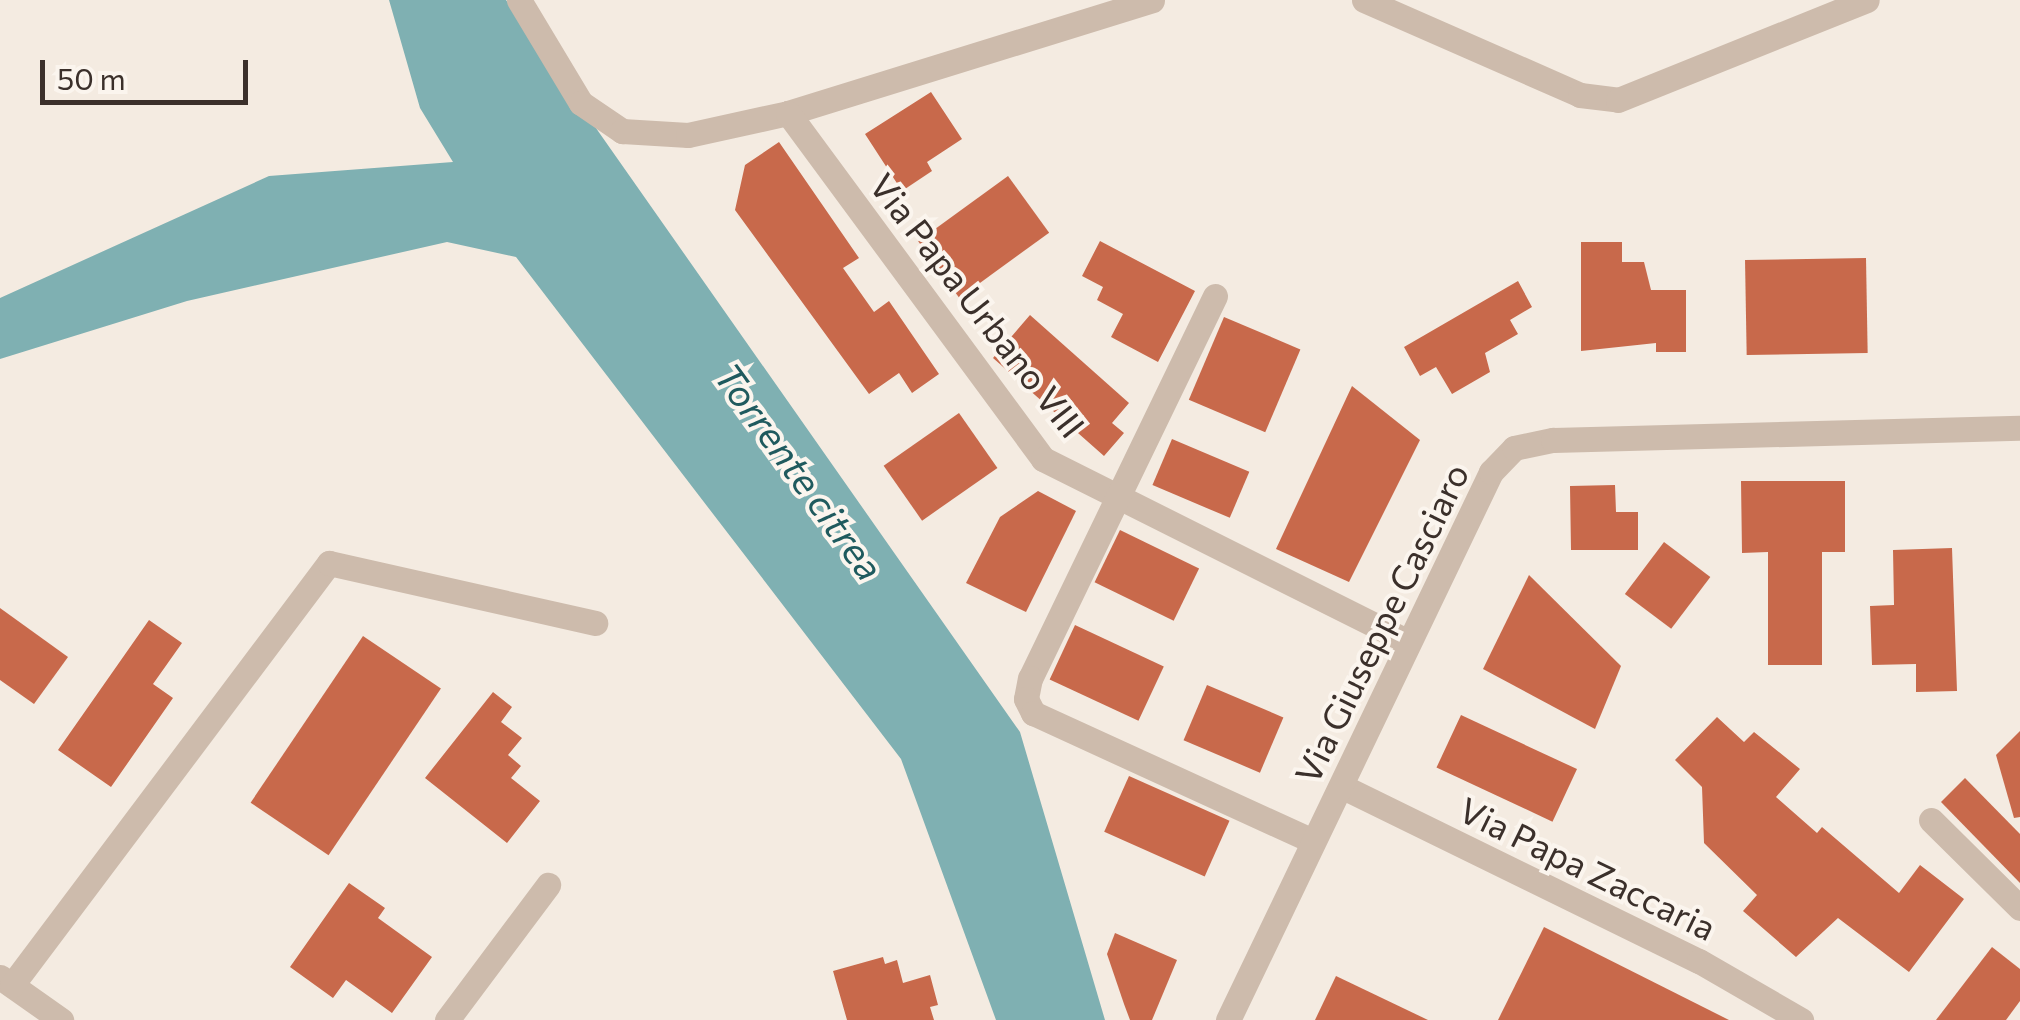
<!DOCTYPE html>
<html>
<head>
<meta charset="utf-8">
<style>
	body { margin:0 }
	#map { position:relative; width:2020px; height:1020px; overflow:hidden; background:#f4ebe1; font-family:Commissioner,sans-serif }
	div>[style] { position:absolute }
	.water>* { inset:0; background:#7fb0b2 }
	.building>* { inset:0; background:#c8694b; transform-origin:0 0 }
	.minor>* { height:25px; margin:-12.5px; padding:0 12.5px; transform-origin:12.5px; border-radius:12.5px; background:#cdbbac }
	span { translate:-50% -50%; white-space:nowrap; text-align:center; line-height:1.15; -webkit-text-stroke:8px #fbf5ee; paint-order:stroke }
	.street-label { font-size:35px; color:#3b302b }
	.water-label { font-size:38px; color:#1f5a5e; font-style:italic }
	.scale { position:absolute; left:40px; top:60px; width:208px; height:45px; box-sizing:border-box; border:5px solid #3b302b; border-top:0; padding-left:12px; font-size:30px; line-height:35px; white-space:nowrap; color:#3b302b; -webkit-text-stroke:8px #fbf5ee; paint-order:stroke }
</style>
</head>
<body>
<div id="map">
	<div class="water">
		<div style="clip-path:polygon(389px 0,506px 0,1020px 732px,1105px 1020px,996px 1020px,901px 759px,516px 257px,447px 242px,187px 301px,0 359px,0 298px,269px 176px,453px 162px,420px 108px)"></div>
	</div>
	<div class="building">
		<div style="clip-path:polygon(931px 92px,962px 139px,927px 162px,932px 171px,902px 191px,865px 134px)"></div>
		<div style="clip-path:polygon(779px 142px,859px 258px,843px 268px,874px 312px,889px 301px,939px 374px,912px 393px,899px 373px,869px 394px,735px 210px,745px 165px)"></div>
		<div style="left:1008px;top:176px;width:70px;height:111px;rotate:54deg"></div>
		<div style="clip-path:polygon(1100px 241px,1195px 291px,1158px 362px,1111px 337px,1123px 314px,1097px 300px,1103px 287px,1082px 276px)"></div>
		<div style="clip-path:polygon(1581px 242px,1622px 242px,1622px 262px,1644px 262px,1651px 290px,1686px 290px,1686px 352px,1656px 352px,1656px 343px,1581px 351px)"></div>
		<div style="left:1866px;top:258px;width:95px;height:121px;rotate:89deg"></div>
		<div style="clip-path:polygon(1518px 281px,1532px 307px,1510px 320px,1518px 334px,1485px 353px,1490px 372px,1452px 394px,1436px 367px,1420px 376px,1404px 347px)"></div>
		<div style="clip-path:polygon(1030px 315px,1129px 403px,1112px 423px,1124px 433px,1104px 456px,993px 358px)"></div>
		<div style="left:1224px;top:317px;width:83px;height:90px;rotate:23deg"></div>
		<div style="clip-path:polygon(1352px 386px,1420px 440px,1349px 582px,1276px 549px)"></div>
		<div style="left:959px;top:413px;width:67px;height:92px;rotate:55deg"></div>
		<div style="left:1172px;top:439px;width:84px;height:50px;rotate:23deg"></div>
		<div style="clip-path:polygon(1741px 481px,1845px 481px,1845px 552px,1822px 552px,1822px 665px,1768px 665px,1768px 552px,1742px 553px)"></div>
		<div style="clip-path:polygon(1615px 485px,1616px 512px,1638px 512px,1638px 550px,1571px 550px,1570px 486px)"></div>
		<div style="clip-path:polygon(1038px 491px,1076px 511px,1026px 612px,966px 583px,1000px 517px)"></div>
		<div style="left:1120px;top:530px;width:88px;height:58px;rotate:26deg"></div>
		<div style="left:1664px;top:542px;width:58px;height:65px;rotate:37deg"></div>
		<div style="clip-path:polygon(1952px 548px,1957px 691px,1916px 692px,1916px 664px,1872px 665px,1870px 606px,1894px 605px,1893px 550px)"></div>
		<div style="clip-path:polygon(1529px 575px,1621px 666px,1595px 729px,1483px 669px)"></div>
		<div style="clip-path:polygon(0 608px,68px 657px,34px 704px,0 680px)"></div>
		<div style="clip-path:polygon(149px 620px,182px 643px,153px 684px,173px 698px,111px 787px,58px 750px)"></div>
		<div style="left:1075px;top:625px;width:98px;height:60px;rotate:25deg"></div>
		<div style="left:363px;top:636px;width:94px;height:201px;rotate:34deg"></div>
		<div style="left:1207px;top:685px;width:83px;height:60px;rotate:23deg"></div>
		<div style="clip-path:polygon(493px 692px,512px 707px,501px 722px,522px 738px,508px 755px,521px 766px,511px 778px,540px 801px,507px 843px,425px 778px)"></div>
		<div style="left:1461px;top:715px;width:128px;height:58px;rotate:25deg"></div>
		<div style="clip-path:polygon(1717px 717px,1744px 742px,1754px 732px,1800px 769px,1776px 797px,1817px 833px,1822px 827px,1899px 893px,1920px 865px,1964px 899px,1909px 972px,1838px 918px,1796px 957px,1743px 911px,1757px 895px,1704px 843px,1702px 787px,1675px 760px)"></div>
		<div style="clip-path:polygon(2020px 731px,2020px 817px,2014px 818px,1996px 755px)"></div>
		<div style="left:1129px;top:776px;width:110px;height:61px;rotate:24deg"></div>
		<div style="clip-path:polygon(1965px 778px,2020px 834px,2020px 883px,1941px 802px)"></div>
		<div style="clip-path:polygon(349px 883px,385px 908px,378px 918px,432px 957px,392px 1013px,346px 980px,333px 998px,290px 967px)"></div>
		<div style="clip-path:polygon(1544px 927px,1729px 1020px,1498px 1020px)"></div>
		<div style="clip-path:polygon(1115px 933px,1177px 960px,1152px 1020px,1130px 1020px,1124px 1004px,1107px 954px)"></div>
		<div style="clip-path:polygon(1992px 947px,2020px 969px,2020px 1001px,2006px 1020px,1936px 1020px)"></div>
		<div style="clip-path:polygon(883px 957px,885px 964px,897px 960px,903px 983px,930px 975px,938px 1005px,930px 1007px,934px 1020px,847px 1020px,833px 971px)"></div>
		<div style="clip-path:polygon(1336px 976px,1428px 1020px,1315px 1020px)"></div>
	</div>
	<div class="minor">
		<div style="left:519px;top:0;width:120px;rotate:59deg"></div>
		<div style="left:581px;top:103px;width:50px;rotate:34.3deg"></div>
		<div style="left:622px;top:131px;width:66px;rotate:3.5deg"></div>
		<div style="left:688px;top:135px;width:102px;rotate:-12.4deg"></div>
		<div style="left:788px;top:113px;width:381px;rotate:-17.2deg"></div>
		<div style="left:1364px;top:0;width:236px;rotate:23.7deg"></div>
		<div style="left:1580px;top:95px;width:38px;rotate:7deg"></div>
		<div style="left:1618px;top:100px;width:268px;rotate:-21.9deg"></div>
		<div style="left:788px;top:113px;width:430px;rotate:53.6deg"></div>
		<div style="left:1043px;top:459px;width:408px;rotate:26.6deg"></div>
		<div style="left:1215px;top:296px;width:424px;rotate:115.8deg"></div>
		<div style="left:1030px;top:678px;width:21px;rotate:101deg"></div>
		<div style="left:1026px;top:699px;width:16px;rotate:63deg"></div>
		<div style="left:1033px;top:713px;width:308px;rotate:24.6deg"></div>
		<div style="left:1341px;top:786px;width:398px;rotate:26.1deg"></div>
		<div style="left:1699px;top:961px;width:118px;rotate:30deg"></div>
		<div style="left:1931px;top:820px;width:125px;rotate:44.7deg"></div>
		<div style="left:0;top:977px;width:75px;rotate:35.2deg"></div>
		<div style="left:12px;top:985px;width:528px;rotate:-53.09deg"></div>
		<div style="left:329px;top:563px;width:273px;rotate:12.7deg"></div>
		<div style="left:447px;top:1020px;width:169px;rotate:-53.2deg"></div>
		<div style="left:1228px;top:1020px;width:608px;rotate:-64.36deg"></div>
		<div style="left:1491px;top:472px;width:33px;rotate:-46deg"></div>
		<div style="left:1514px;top:448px;width:40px;rotate:-12deg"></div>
		<div style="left:1553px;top:440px;width:467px;rotate:-1.5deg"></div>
	</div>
	<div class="street-label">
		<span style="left:978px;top:305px;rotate:52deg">Via Papa Urbano VIII</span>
		<span style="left:1381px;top:623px;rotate:-64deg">Via Giuseppe Casciaro</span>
		<span style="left:1588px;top:868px;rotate:26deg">Via Papa Zaccaria</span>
	</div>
	<div class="water-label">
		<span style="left:800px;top:471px;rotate:54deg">Torrente citrea</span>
	</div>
	<div class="scale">50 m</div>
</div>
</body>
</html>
